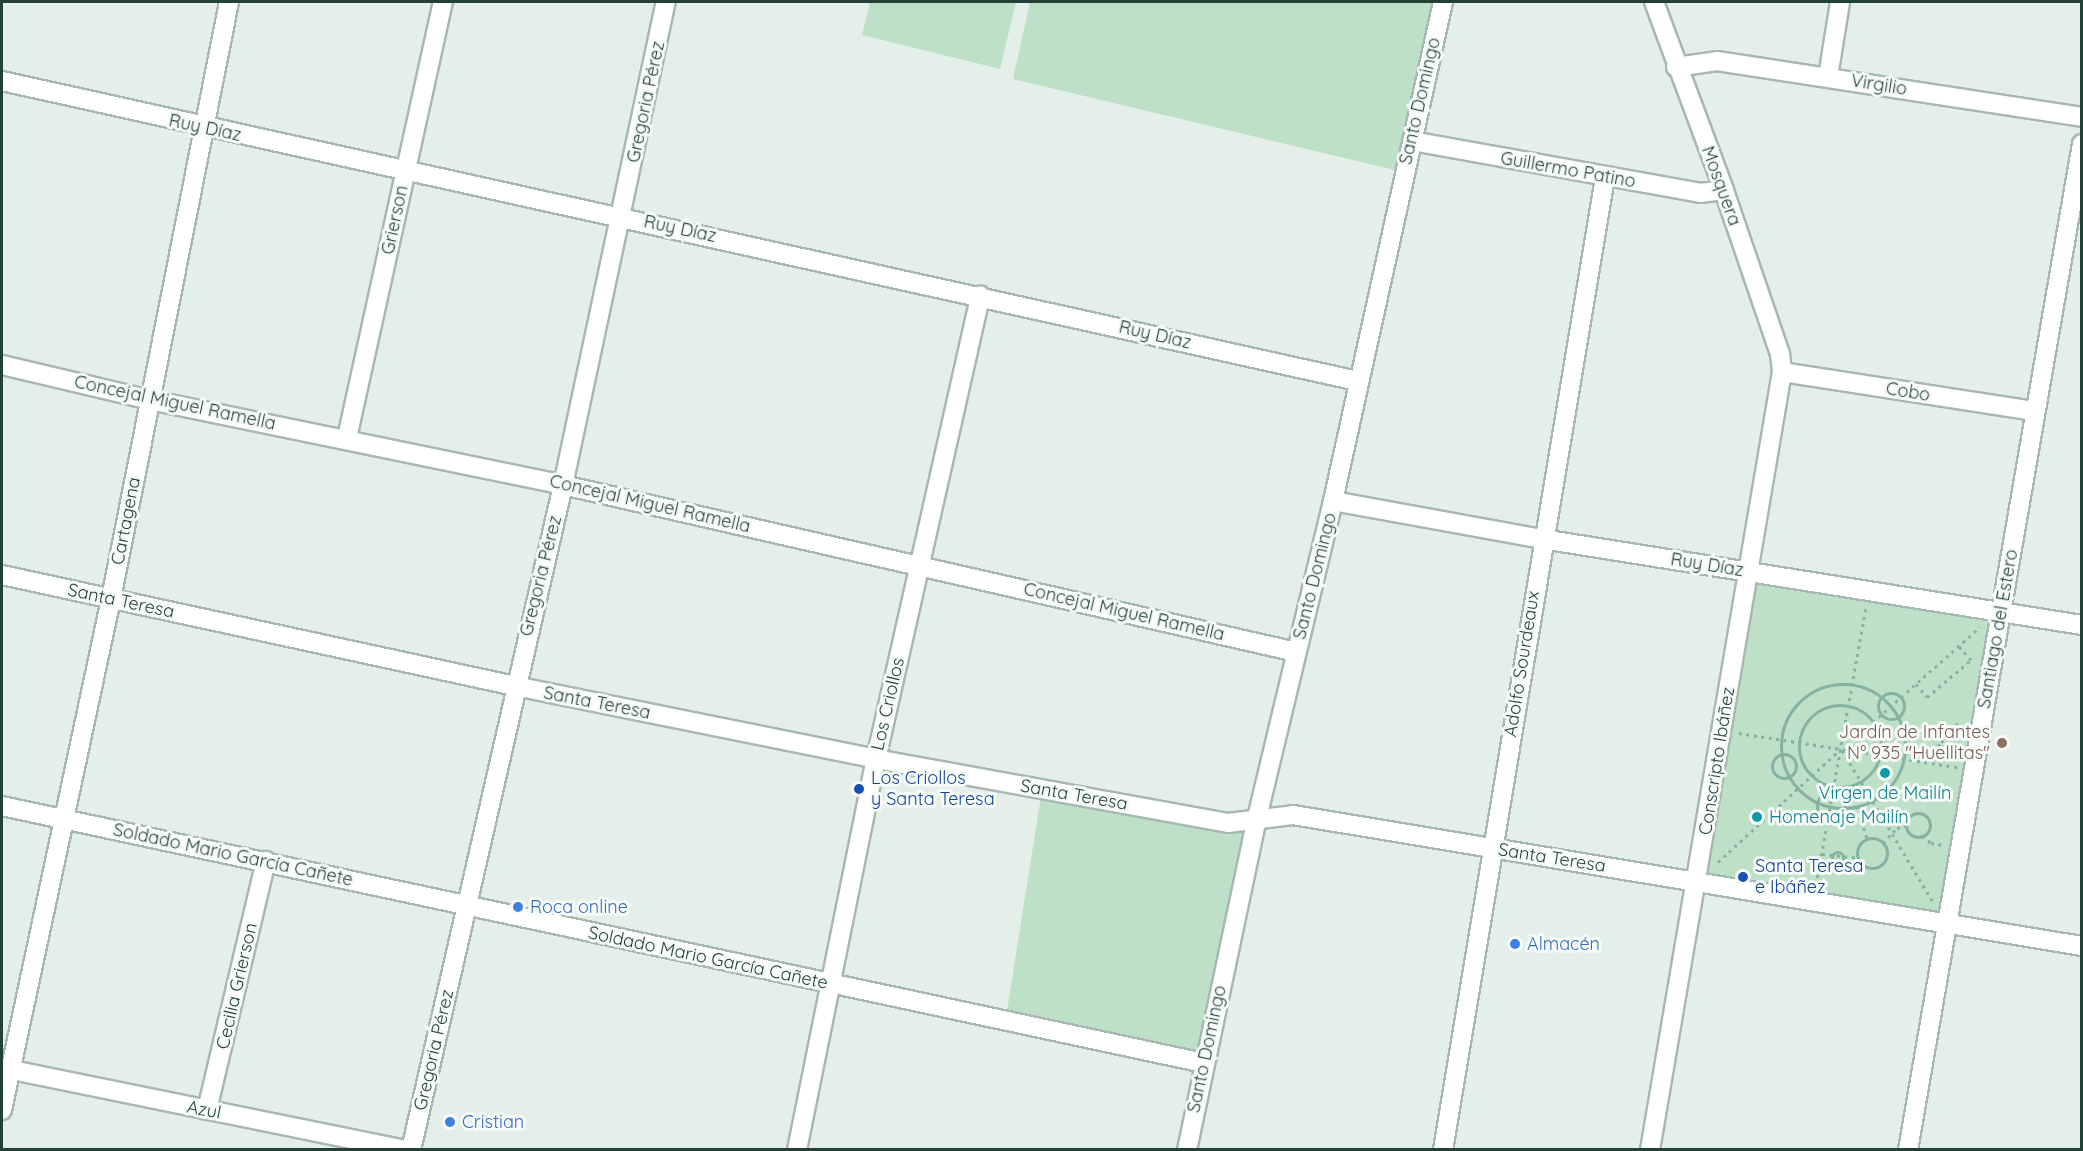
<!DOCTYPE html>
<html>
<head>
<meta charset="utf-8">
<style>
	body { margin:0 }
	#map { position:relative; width:2083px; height:1151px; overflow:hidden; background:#e5efea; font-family:Quicksand,sans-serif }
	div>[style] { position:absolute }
	.green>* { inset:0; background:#bee0c6; transform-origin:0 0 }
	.path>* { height:3px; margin-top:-1.5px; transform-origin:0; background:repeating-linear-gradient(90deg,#86b2a2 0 3px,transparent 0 7.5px) }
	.path>.ring { margin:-1.5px; padding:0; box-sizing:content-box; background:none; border:3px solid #86b2a2; border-radius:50% }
	.roads { filter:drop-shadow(2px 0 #a7b7b1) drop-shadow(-2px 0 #a7b7b1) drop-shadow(0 2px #a7b7b1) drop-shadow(0 -2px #a7b7b1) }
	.street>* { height:18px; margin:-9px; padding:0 9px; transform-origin:9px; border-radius:9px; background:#fff }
	.dots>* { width:16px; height:16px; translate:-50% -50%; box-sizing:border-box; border:3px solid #f6fbf8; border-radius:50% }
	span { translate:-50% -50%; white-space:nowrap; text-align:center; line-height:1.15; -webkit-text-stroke:6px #f6fbf8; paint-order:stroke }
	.street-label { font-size:18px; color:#244138 }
	.education-label { font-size:18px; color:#785e54 }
	.right { translate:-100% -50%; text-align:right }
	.transit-label { font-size:18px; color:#164399 }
	.left { translate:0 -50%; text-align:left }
	.culture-label { font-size:18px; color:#0d838f }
	.shop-label { font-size:18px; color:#366cbe }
	.frame { position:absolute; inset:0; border:3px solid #244138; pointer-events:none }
</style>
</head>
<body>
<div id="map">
	<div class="green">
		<div style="clip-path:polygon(870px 2px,1016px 2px,1000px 69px,862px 35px)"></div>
		<div style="clip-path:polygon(1030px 2px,1437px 2px,1403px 172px,1013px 79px)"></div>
		<div style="left:1748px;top:571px;width:256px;height:315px;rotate:9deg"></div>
		<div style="left:1042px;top:790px;width:216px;height:236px;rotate:9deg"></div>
	</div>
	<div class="path">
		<div class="ring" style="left:1781px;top:684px;width:121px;height:121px"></div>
		<div style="left:1916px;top:684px;width:17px;rotate:50deg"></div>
		<div style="left:1927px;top:697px;width:57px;rotate:-40.1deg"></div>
		<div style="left:1971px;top:660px;width:18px;rotate:-131deg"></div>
		<div class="ring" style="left:1878px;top:693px;width:23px;height:23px"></div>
		<div class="ring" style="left:1799px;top:705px;width:79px;height:79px"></div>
		<div style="left:1873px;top:722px;width:143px;rotate:-41.6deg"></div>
		<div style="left:1933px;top:730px;width:22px;rotate:69deg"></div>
		<div style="left:1941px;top:751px;width:10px;rotate:17deg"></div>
		<div style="left:1951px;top:754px;width:8px;rotate:-50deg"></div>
		<div style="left:1956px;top:748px;width:25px;rotate:-88deg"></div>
		<div style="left:1739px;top:733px;width:221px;rotate:8.9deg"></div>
		<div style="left:1941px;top:742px;width:7px;rotate:-34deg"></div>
		<div style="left:1947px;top:738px;width:8px;rotate:23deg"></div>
		<div style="left:1842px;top:750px;width:177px;rotate:59.1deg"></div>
		<div style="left:1931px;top:751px;width:9px;rotate:-13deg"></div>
		<div class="ring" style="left:1772px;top:754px;width:21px;height:21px"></div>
		<div class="ring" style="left:1817px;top:792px;width:25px;height:25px"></div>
		<div style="left:1857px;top:806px;width:34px;rotate:73deg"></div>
		<div class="ring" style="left:1906px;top:813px;width:21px;height:21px"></div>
		<div style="left:1922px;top:836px;width:11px;rotate:38deg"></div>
		<div style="left:1931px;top:843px;width:13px;rotate:9deg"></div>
		<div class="ring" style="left:1857px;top:838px;width:27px;height:27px"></div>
		<div style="left:1883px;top:843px;width:21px;rotate:-47deg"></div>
		<div style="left:1897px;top:828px;width:9px;rotate:-13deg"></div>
		<div class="ring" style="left:1832.5px;top:852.5px;width:8px;height:8px"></div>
		<div style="left:1822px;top:854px;width:36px;rotate:6deg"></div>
		<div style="left:1718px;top:862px;width:167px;rotate:-42.6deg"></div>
		<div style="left:1816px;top:885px;width:281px;rotate:-79.8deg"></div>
	</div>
	<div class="roads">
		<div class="street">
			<div style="left:1676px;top:67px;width:41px;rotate:-8.3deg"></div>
			<div style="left:1717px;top:61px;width:369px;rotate:8.7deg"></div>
			<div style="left:1828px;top:77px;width:76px;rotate:-80.9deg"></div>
			<div style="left:2px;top:81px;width:1389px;rotate:12.48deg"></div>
			<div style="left:1412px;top:141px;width:293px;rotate:10.2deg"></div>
			<div style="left:1700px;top:193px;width:24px;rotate:-7deg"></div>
			<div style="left:2px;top:365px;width:152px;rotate:13.3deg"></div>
			<div style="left:150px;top:400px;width:422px;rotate:11.6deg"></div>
			<div style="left:563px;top:485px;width:752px;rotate:12.83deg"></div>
			<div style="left:1782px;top:372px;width:255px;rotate:8.8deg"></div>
			<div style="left:347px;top:438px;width:446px;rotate:-77.6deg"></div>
			<div style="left:1333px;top:501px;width:212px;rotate:10.3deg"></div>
			<div style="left:1542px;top:539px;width:547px;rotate:9.05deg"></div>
			<div style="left:2px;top:575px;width:525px;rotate:12.21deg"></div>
			<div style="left:515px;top:686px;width:368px;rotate:11.4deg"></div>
			<div style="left:876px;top:759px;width:358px;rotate:10.3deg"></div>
			<div style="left:1228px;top:823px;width:65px;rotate:-7deg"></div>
			<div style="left:1293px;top:815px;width:800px;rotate:9.43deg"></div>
			<div style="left:2px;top:806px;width:1229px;rotate:12.07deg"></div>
			<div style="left:2px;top:1068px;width:412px;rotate:11.5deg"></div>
			<div style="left:2px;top:1110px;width:522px;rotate:-77.96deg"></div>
			<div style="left:111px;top:599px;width:609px;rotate:-78.82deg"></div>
			<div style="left:207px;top:1110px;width:256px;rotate:-76.7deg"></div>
			<div style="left:411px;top:1150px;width:682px;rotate:-77.12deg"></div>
			<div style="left:563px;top:485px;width:494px;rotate:-78deg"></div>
			<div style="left:797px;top:1150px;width:399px;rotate:-78.6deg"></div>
			<div style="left:876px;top:759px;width:475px;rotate:-77.3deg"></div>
			<div style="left:1187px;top:1150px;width:335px;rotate:-78.1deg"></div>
			<div style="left:1256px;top:822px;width:330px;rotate:-76.5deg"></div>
			<div style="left:1333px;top:501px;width:511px;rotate:-77.57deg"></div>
			<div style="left:1443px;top:1150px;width:985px;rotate:-80.54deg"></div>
			<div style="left:1650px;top:1150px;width:789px;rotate:-80.37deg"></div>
			<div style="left:1782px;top:372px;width:18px;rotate:-96deg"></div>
			<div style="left:1780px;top:354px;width:173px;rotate:-108.9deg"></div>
			<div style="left:1724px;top:190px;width:201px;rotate:-110.4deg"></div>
			<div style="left:1908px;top:1150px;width:1021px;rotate:-80.19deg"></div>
		</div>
	</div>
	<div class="dots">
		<div style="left:2002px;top:743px;background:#8d6e63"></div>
		<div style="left:1885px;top:773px;background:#0f9aa8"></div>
		<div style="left:859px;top:789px;background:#1a4fb4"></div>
		<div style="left:1757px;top:817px;background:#0f9aa8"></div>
		<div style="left:1743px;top:877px;background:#1a4fb4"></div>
		<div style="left:518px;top:907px;background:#3f7fe0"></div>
		<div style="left:1515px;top:944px;background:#3f7fe0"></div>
		<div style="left:450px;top:1122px;background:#3f7fe0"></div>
	</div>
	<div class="street-label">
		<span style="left:1879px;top:85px;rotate:9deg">Virgilio</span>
		<span style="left:1420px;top:101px;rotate:-77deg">Santo Domingo</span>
		<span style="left:646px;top:102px;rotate:-78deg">Gregoria Pérez</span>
		<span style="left:205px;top:128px;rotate:12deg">Ruy Díaz</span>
		<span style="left:1568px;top:170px;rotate:10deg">Guillermo Patino</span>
		<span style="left:1721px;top:186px;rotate:70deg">Mosquera</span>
		<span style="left:395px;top:220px;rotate:-78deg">Grierson</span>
		<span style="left:680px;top:229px;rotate:12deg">Ruy Díaz</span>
		<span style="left:1155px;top:335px;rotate:13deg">Ruy Díaz</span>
		<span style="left:1908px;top:392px;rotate:9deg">Cobo</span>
		<span style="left:175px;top:403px;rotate:12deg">Concejal Miguel Ramella</span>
		<span style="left:650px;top:504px;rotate:13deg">Concejal Miguel Ramella</span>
		<span style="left:126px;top:521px;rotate:-79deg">Cartagena</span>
		<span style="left:1707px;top:565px;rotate:9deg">Ruy Díaz</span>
		<span style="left:541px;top:576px;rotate:-76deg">Gregoria Pérez</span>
		<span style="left:1315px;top:576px;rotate:-76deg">Santo Domingo</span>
		<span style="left:121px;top:601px;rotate:12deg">Santa Teresa</span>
		<span style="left:1124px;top:612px;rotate:13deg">Concejal Miguel Ramella</span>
		<span style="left:1998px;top:629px;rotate:-80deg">Santiago del Estero</span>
		<span style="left:1522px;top:664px;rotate:-81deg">Adolfo Sourdeaux</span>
		<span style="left:597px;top:703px;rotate:11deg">Santa Teresa</span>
		<span style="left:888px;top:704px;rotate:-77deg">Los Criollos</span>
		<span style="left:1717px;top:761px;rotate:-81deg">Conscripto Ibáñez</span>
		<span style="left:1074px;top:795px;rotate:10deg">Santa Teresa</span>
		<span style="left:233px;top:855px;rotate:12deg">Soldado Mario García Cañete</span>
		<span style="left:1552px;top:858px;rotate:9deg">Santa Teresa</span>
		<span style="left:708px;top:958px;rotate:12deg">Soldado Mario García Cañete</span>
		<span style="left:237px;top:986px;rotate:-77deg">Cecilia Grierson</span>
		<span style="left:1207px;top:1049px;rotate:-78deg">Santo Domingo</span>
		<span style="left:434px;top:1050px;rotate:-77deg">Gregoria Pérez</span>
		<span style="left:204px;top:1110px;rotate:11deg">Azul</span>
	</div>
	<div class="education-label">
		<span class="right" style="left:1990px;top:743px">Jardín de Infantes<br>N° 935 "Huellitas"</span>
	</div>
	<div class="transit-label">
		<span class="left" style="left:871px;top:789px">Los Criollos<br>y Santa Teresa</span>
		<span class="left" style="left:1755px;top:877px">Santa Teresa<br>e Ibáñez</span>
	</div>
	<div class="culture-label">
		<span style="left:1885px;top:793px">Virgen de Mailín</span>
		<span class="left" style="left:1769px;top:817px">Homenaje Mailín</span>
	</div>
	<div class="shop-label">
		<span class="left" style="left:530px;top:907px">Roca online</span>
		<span class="left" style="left:1527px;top:944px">Almacén</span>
		<span class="left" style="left:462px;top:1122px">Cristian</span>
	</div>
	<div class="frame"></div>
</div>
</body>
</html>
